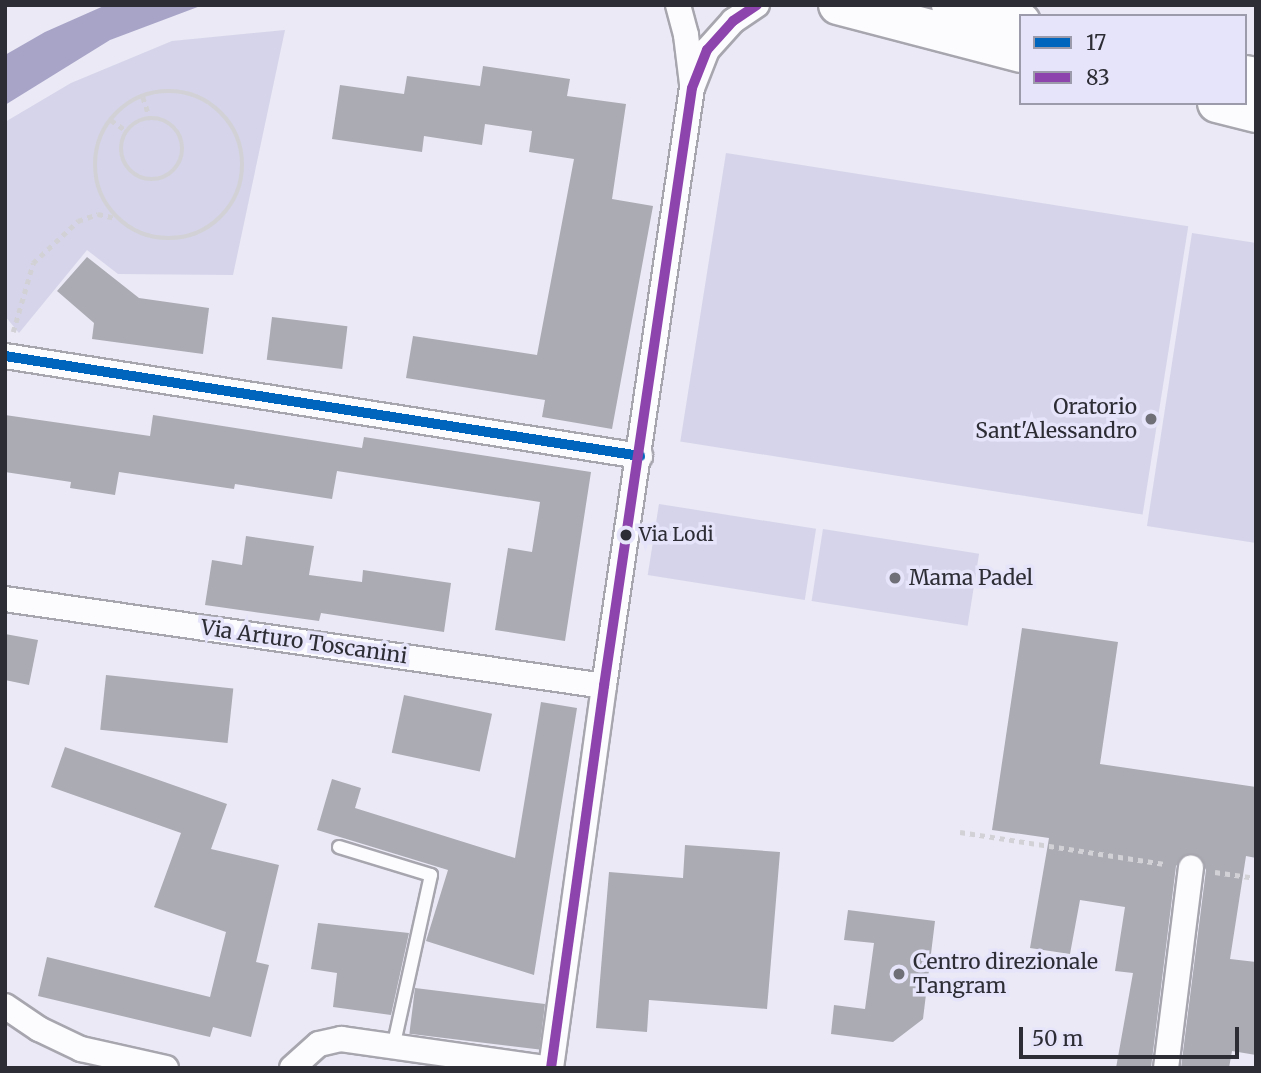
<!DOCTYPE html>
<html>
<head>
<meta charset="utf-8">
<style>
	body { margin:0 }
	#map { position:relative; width:1261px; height:1073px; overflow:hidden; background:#eae9f5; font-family:Merriweather,serif }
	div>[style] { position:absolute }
	.green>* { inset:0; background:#d5d4ea; transform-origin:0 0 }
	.water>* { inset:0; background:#a7a4c8 }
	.building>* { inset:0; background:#ababb4; transform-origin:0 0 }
	.path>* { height:4.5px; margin-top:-2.25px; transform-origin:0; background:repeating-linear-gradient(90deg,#d2d2d6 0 5px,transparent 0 10px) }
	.path>.ring { margin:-2.25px; padding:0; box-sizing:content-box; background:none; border:4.5px solid #d2d2d6; border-radius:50% }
	.roads { filter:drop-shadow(2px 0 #a7a6af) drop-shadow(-2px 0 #a7a6af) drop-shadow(0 2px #a7a6af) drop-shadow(0 -2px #a7a6af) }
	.lane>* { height:12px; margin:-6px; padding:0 6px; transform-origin:6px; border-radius:6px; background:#fcfcfe }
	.street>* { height:24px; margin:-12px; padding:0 12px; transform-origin:12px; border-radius:12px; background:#fcfcfe }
	.primary>* { height:38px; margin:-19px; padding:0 19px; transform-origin:19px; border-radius:19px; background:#fcfcfe }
	.bus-1>* { height:10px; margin:-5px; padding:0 5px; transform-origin:5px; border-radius:5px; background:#0065bd }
	.bus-2>* { height:10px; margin:-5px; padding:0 5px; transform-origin:5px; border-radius:5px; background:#8e44ad }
	.dots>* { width:19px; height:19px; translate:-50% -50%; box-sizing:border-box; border:4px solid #e5e4fa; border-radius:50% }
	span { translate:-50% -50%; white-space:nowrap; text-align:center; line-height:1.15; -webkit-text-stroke:7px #e5e4fa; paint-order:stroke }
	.bus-label { font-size:19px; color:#2d2d35 }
	.left { translate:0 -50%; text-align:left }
	.poi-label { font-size:21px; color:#2d2d35 }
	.right { translate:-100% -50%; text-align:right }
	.street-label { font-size:21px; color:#2d2d35 }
	.frame { position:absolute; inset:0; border:7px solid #2d2d35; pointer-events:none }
	.legend { position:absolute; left:1019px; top:14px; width:228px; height:91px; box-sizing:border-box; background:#e5e4fa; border:2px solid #9b9bab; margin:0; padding:9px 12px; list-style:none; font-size:21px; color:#2d2d35 }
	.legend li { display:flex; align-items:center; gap:14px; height:35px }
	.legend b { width:35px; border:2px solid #9b9bab }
	.scale { position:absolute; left:1019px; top:1027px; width:220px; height:32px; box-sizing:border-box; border:4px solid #2d2d35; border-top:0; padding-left:9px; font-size:21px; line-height:24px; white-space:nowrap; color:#2d2d35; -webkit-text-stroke:5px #e5e4fa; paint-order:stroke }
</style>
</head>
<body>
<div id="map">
	<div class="green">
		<div style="clip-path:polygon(285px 30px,233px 275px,118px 274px,87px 250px,19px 333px,5px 316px,5px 122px,71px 83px,172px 41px)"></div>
		<div style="left:726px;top:153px;width:468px;height:292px;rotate:9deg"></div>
		<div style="clip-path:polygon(1192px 233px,1256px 243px,1256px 543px,1147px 526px)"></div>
		<div style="left:659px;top:504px;width:159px;height:72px;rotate:9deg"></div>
		<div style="left:823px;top:529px;width:158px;height:73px;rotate:9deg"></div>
	</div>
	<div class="water">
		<div style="clip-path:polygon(106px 5px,203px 5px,110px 40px,5px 105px,5px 55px,45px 32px)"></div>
	</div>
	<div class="building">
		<div style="clip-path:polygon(483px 66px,570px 79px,567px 96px,626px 104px,612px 199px,653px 206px,612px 429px,542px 417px,545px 400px,406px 378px,413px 336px,537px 355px,574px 159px,529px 152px,532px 131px,485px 124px,482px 145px,424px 136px,422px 152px,332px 139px,340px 85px,404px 94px,407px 76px,480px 86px)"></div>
		<div style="clip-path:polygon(87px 257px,139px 298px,209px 308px,203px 354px,92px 339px,94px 323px,57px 291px)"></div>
		<div style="left:272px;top:317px;width:76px;height:43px;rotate:7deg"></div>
		<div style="clip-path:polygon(5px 415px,150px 436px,153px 415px,362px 448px,364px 437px,591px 472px,565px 641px,495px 630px,508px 548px,532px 552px,540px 502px,337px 471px,332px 499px,235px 484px,234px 489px,119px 472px,115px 495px,70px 488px,71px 482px,5px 472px)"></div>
		<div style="clip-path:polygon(246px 536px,314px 546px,309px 575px,362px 582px,363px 570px,451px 583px,444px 632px,321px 613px,319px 621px,205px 605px,212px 560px,242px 565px)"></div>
		<div style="clip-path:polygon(1022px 628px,1118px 642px,1100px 764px,1256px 787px,1256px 858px,1246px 856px,1230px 959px,1256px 962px,1256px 1055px,1232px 1051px,1229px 1068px,1181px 1068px,1206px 870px,1199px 856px,1185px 855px,1176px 866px,1151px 1068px,1116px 1068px,1133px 973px,1115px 971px,1125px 907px,1080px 900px,1070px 954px,1030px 948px,1049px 838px,992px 830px)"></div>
		<div style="clip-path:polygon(5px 634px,38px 640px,29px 685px,5px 680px)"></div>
		<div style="left:106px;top:675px;width:128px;height:55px;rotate:6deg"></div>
		<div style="left:404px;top:695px;width:90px;height:59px;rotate:12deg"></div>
		<div style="clip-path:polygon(541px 702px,577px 708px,534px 975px,426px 941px,448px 870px,317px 830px,332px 779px,361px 788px,355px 808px,515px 858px)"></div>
		<div style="clip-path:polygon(65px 747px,227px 804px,211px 849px,279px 865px,256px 962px,269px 965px,251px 1037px,213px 1027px,210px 1037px,38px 996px,47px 957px,210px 997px,226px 932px,154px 907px,181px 833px,51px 787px)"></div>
		<div style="clip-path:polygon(685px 845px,780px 852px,767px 1009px,649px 1000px,647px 1032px,596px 1028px,609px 872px,683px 878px)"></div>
		<div style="clip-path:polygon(848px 910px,935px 921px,923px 1019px,893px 1042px,831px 1034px,834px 1005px,865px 1009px,874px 943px,844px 940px)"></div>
		<div style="clip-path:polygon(318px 923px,409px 933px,391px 1015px,333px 1007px,337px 973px,311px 969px)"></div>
		<div style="left:415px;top:988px;width:131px;height:46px;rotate:7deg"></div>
	</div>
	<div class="path">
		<div class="ring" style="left:95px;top:91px;width:143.5px;height:143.5px"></div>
		<div style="left:143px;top:97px;width:22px;rotate:72deg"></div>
		<div class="ring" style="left:121px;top:118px;width:57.5px;height:57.5px"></div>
		<div style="left:111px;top:120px;width:19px;rotate:35deg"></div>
		<div style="left:13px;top:332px;width:72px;rotate:-73.8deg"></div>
		<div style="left:33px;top:263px;width:62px;rotate:-43deg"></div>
		<div style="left:78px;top:221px;width:21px;rotate:-19deg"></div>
		<div style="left:98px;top:214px;width:18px;rotate:13deg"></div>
		<div style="left:960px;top:832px;width:207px;rotate:8.9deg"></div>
		<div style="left:1215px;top:872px;width:41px;rotate:8.3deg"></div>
	</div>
	<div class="roads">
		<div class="lane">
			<div style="left:339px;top:847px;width:96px;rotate:16.9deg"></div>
			<div style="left:431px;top:875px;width:177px;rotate:102.4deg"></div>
		</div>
		<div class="street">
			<div style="left:678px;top:5px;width:31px;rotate:75deg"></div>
			<div style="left:686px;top:35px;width:49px;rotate:83deg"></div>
			<div style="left:5px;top:356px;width:643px;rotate:8.95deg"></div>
			<div style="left:5px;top:599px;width:605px;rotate:8.26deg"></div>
			<div style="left:5px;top:1006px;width:41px;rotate:34.1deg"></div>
			<div style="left:39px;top:1029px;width:47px;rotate:25.5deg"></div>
			<div style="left:81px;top:1049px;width:87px;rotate:12.6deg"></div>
			<div style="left:292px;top:1068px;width:36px;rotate:-42deg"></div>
			<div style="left:319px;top:1044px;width:23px;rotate:-13deg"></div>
			<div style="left:341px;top:1039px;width:207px;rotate:8.1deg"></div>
			<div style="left:551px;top:1068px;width:386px;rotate:-82.1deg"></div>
			<div style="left:604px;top:686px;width:604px;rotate:-81.63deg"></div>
			<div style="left:692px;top:88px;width:41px;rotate:-68.5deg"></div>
			<div style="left:707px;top:50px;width:39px;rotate:-48deg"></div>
			<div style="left:733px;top:21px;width:29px;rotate:-34deg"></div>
			<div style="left:1166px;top:1068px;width:202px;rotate:-82.9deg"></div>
		</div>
		<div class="primary">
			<div style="left:838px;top:5px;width:189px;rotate:14.7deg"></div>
			<div style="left:951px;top:5px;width:72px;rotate:13.7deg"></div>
			<div style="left:1245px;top:75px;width:11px;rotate:10deg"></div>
			<div style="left:1217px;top:103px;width:40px;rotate:14.4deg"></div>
		</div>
	</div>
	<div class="bus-1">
		<div style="left:5px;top:356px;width:643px;rotate:8.95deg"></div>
	</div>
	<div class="bus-2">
		<div style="left:551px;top:1068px;width:386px;rotate:-82.1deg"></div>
		<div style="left:604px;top:686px;width:604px;rotate:-81.63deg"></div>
		<div style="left:692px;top:88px;width:41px;rotate:-68.5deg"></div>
		<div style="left:707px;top:50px;width:39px;rotate:-48deg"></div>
		<div style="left:733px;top:21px;width:29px;rotate:-34deg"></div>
	</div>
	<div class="dots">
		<div style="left:1151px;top:419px;background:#6f6f78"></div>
		<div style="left:626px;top:535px;background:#2d2d35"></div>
		<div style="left:895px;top:578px;background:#6f6f78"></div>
		<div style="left:899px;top:974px;background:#6f6f78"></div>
	</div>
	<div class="bus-label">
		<span class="left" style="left:639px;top:535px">Via Lodi</span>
	</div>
	<div class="poi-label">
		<span class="right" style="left:1137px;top:419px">Oratorio<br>Sant'Alessandro</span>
		<span class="left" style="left:909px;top:578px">Mama Padel</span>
		<span class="left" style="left:913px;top:974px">Centro direzionale<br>Tangram</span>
	</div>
	<div class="street-label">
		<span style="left:304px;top:642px;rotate:8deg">Via Arturo Toscanini</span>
	</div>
	<div class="frame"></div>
	<ul class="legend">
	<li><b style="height:9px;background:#0065bd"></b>17</li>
	<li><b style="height:9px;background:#8e44ad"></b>83</li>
	</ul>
	<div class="scale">50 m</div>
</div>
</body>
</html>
